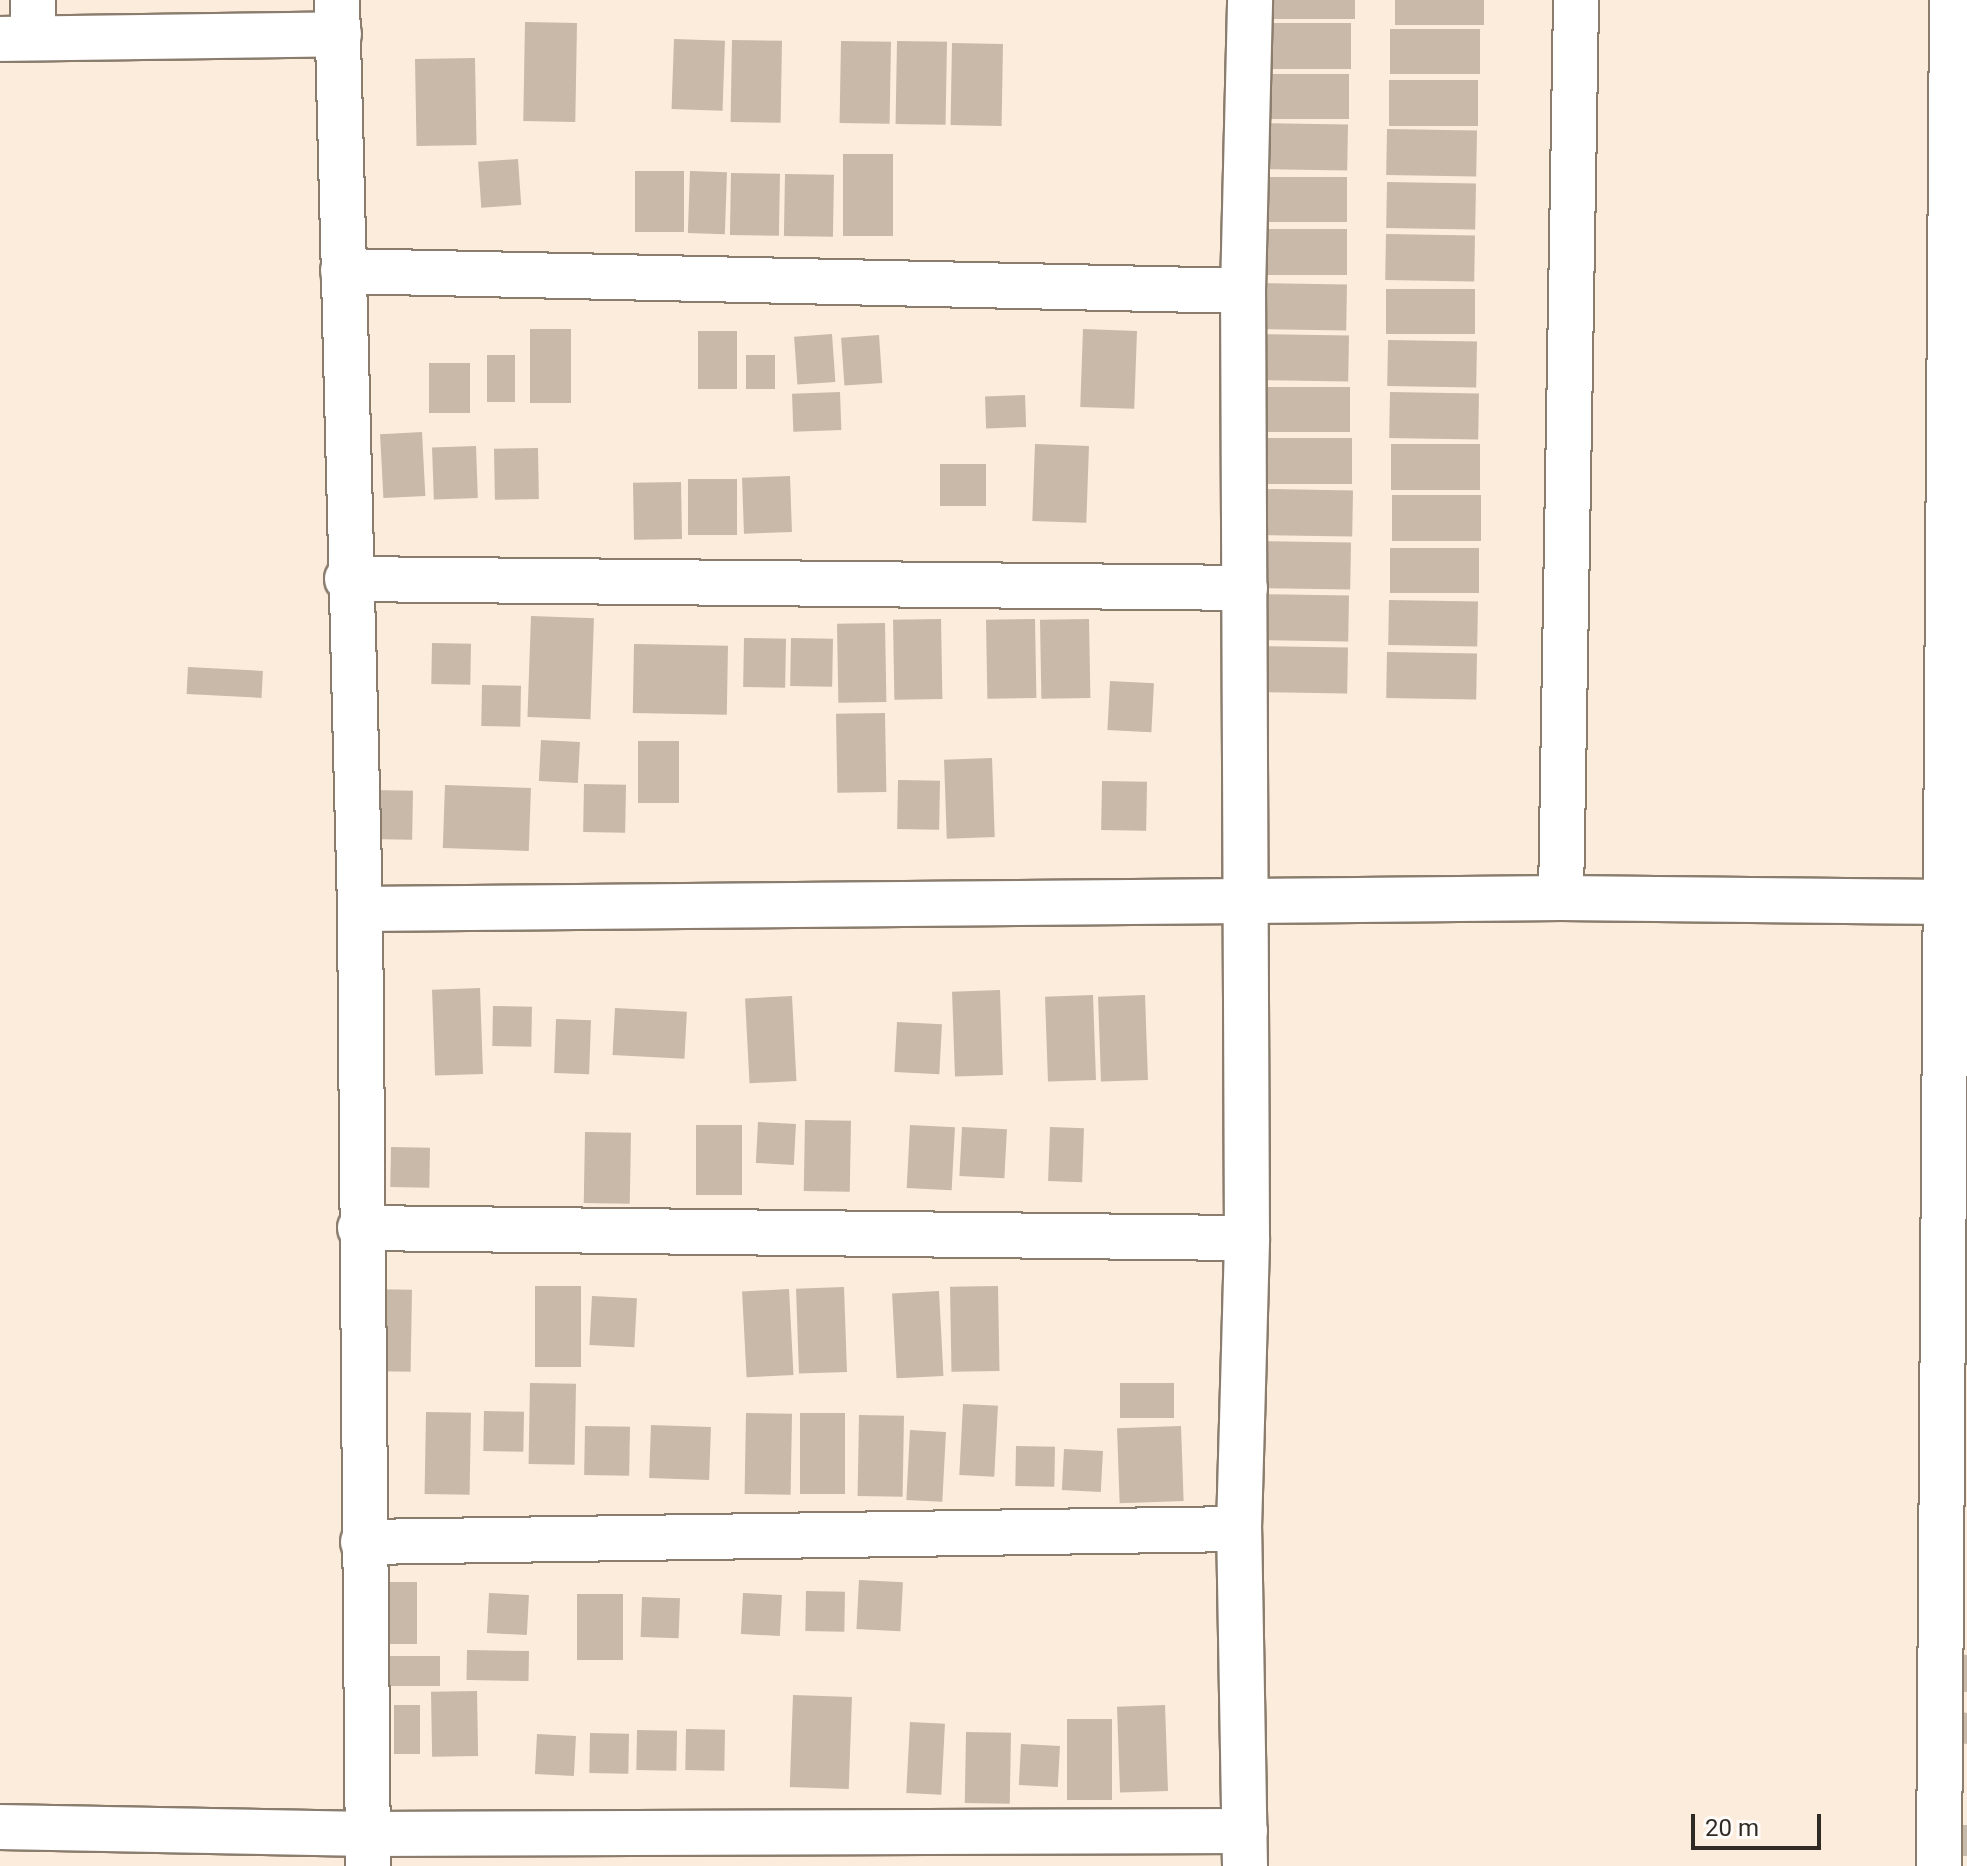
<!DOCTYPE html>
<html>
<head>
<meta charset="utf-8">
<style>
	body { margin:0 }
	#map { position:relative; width:1967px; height:1866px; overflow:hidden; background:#fcecdb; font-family:Roboto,sans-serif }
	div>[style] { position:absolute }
	.building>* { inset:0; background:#c8b9a8; transform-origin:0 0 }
	.roads { filter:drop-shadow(2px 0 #8b7d6e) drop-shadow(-2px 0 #8b7d6e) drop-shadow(0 2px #8b7d6e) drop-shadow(0 -2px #8b7d6e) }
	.street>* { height:44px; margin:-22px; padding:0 22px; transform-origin:22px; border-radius:22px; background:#fff }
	span { translate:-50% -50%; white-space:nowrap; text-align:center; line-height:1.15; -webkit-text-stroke:6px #fffbf8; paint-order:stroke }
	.scale { position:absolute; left:1691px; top:1814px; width:130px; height:36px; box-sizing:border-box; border:4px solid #302a24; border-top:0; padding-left:10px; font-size:24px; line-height:28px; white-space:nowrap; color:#302a24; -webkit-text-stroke:6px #fffbf8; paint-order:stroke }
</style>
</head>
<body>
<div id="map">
	<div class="building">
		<div style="left:1266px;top:0;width:89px;height:19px"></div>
		<div style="left:1395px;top:0;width:89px;height:25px"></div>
		<div style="left:577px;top:23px;width:99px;height:52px;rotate:91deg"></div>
		<div style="left:1262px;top:23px;width:89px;height:46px"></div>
		<div style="left:1390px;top:29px;width:90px;height:45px"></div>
		<div style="left:674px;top:39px;width:51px;height:70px;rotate:2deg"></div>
		<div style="left:732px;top:40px;width:50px;height:82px;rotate:1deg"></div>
		<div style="left:841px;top:41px;width:50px;height:82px;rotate:1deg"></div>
		<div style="left:897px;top:41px;width:50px;height:83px;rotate:1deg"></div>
		<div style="left:952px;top:43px;width:51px;height:82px;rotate:1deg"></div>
		<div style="left:475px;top:58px;width:87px;height:60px;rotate:89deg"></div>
		<div style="left:1260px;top:74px;width:89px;height:45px"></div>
		<div style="left:1389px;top:80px;width:89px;height:46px"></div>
		<div style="left:1259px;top:123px;width:89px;height:46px;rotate:1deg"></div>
		<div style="left:1387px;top:129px;width:90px;height:46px;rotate:1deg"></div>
		<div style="left:843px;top:154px;width:50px;height:82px"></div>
		<div style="left:518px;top:159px;width:46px;height:40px;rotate:86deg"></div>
		<div style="left:635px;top:171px;width:49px;height:61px"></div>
		<div style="left:690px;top:171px;width:37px;height:62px;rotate:2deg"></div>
		<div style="left:731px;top:173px;width:49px;height:62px;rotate:1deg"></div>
		<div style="left:785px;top:174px;width:49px;height:62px;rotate:1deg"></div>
		<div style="left:1258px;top:177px;width:89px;height:45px"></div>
		<div style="left:1387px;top:182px;width:89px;height:46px;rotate:1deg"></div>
		<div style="left:1257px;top:229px;width:90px;height:46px"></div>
		<div style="left:1386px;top:234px;width:89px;height:46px;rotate:1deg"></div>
		<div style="left:1257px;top:283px;width:90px;height:46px;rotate:1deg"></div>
		<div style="left:1386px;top:289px;width:89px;height:45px"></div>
		<div style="left:530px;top:329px;width:41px;height:74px"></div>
		<div style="left:1083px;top:329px;width:54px;height:78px;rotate:2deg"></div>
		<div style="left:737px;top:331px;width:58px;height:39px;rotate:90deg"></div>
		<div style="left:832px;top:334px;width:48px;height:38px;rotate:86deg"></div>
		<div style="left:1259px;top:334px;width:90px;height:46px;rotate:1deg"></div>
		<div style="left:879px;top:335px;width:48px;height:38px;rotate:86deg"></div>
		<div style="left:1388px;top:340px;width:89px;height:46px;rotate:1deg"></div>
		<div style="left:487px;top:355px;width:28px;height:47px"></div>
		<div style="left:746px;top:355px;width:29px;height:34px"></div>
		<div style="left:429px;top:363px;width:41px;height:50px"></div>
		<div style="left:1260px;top:387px;width:90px;height:45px"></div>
		<div style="left:840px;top:392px;width:38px;height:48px;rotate:88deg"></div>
		<div style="left:1390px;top:392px;width:89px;height:46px;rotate:1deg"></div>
		<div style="left:1025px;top:395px;width:32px;height:40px;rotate:88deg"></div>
		<div style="left:422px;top:432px;width:64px;height:42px;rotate:87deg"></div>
		<div style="left:1262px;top:438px;width:90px;height:46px"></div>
		<div style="left:1035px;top:444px;width:54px;height:77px;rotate:2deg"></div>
		<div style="left:1391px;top:444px;width:89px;height:46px"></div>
		<div style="left:476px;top:446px;width:52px;height:44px;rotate:88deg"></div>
		<div style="left:538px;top:448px;width:51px;height:44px;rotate:89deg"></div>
		<div style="left:940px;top:464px;width:46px;height:42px"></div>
		<div style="left:790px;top:476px;width:56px;height:48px;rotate:88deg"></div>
		<div style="left:737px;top:479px;width:56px;height:49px;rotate:90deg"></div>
		<div style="left:681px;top:482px;width:57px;height:48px;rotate:89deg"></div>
		<div style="left:1263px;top:489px;width:90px;height:46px;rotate:1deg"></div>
		<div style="left:1392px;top:495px;width:89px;height:46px"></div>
		<div style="left:1261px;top:541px;width:90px;height:47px;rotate:1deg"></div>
		<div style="left:1390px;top:548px;width:89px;height:45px"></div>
		<div style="left:1260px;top:594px;width:89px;height:46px;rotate:1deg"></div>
		<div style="left:1389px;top:600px;width:89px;height:45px;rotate:1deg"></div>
		<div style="left:531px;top:616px;width:63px;height:101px;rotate:2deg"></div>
		<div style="left:941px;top:619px;width:80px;height:48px;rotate:89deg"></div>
		<div style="left:1035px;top:619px;width:79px;height:49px;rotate:89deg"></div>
		<div style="left:1089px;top:619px;width:79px;height:49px;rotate:89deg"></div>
		<div style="left:885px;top:623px;width:79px;height:48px;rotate:89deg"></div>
		<div style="left:744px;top:638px;width:42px;height:49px;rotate:1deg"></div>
		<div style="left:791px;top:638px;width:42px;height:48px;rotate:1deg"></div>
		<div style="left:432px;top:643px;width:39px;height:41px;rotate:1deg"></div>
		<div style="left:634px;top:644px;width:94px;height:69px;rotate:1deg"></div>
		<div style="left:1259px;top:646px;width:89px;height:46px;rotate:1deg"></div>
		<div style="left:1387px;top:652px;width:90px;height:46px;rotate:1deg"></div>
		<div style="left:188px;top:667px;width:75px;height:27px;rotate:3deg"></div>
		<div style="left:1110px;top:681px;width:44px;height:49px;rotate:3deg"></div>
		<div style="left:482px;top:685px;width:39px;height:41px;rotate:1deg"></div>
		<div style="left:885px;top:713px;width:79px;height:49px;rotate:89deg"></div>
		<div style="left:541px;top:740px;width:39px;height:41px;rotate:3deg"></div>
		<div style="left:638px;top:741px;width:41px;height:62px"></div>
		<div style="left:992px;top:758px;width:79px;height:48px;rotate:88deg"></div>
		<div style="left:898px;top:780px;width:42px;height:49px;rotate:1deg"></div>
		<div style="left:1102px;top:781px;width:45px;height:49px;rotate:1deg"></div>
		<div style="left:584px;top:784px;width:42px;height:48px;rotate:1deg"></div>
		<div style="left:445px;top:785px;width:86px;height:63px;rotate:2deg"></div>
		<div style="left:370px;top:790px;width:43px;height:49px;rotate:1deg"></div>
		<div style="left:480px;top:988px;width:86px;height:48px;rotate:88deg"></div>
		<div style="left:1000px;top:990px;width:85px;height:48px;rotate:88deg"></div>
		<div style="left:1093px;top:995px;width:85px;height:48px;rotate:88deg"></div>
		<div style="left:1145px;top:995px;width:85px;height:47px;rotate:88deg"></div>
		<div style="left:792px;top:996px;width:85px;height:47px;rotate:87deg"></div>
		<div style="left:493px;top:1006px;width:39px;height:40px;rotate:1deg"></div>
		<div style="left:615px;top:1008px;width:72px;height:47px;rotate:3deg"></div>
		<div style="left:556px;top:1019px;width:35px;height:54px;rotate:2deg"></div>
		<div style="left:897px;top:1022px;width:45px;height:50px;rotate:3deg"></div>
		<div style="left:805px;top:1120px;width:46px;height:71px;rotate:1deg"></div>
		<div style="left:758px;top:1122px;width:38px;height:41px;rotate:3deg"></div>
		<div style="left:696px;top:1125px;width:46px;height:70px"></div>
		<div style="left:910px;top:1125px;width:45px;height:63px;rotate:3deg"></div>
		<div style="left:962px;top:1127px;width:45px;height:49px;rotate:3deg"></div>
		<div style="left:1050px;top:1127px;width:34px;height:54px;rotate:2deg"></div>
		<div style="left:585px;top:1132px;width:46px;height:71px;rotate:1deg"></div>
		<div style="left:391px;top:1147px;width:39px;height:40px;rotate:1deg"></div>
		<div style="left:535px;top:1286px;width:46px;height:81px"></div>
		<div style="left:998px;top:1286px;width:85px;height:48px;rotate:89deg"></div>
		<div style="left:844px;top:1287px;width:85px;height:48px;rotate:88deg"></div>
		<div style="left:366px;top:1289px;width:46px;height:82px;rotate:1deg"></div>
		<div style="left:789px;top:1289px;width:86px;height:47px;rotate:87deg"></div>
		<div style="left:939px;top:1291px;width:85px;height:47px;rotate:87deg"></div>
		<div style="left:592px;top:1296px;width:45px;height:49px;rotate:3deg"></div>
		<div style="left:530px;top:1383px;width:46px;height:81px;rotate:1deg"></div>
		<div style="left:1120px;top:1383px;width:54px;height:35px"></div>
		<div style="left:963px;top:1404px;width:35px;height:71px;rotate:3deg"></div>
		<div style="left:484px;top:1411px;width:40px;height:40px;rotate:1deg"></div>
		<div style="left:426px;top:1412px;width:45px;height:82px;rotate:1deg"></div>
		<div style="left:746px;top:1413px;width:46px;height:81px;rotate:1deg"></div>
		<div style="left:800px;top:1413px;width:45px;height:81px"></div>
		<div style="left:859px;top:1415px;width:45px;height:81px;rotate:1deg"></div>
		<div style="left:651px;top:1425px;width:60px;height:53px;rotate:2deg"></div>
		<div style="left:585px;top:1426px;width:45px;height:49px;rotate:1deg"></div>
		<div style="left:1181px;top:1426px;width:75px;height:64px;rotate:88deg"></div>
		<div style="left:910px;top:1430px;width:36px;height:70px;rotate:3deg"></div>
		<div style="left:1016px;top:1446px;width:39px;height:40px;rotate:1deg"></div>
		<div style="left:1064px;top:1449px;width:39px;height:41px;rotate:3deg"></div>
		<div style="left:859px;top:1580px;width:44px;height:49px;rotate:3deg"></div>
		<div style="left:382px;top:1582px;width:35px;height:62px"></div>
		<div style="left:806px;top:1591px;width:39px;height:40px;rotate:1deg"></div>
		<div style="left:489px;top:1593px;width:40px;height:40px;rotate:3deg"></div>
		<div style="left:743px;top:1593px;width:39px;height:41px;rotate:3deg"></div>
		<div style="left:577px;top:1594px;width:46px;height:66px"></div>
		<div style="left:642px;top:1597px;width:38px;height:40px;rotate:2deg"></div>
		<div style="left:467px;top:1650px;width:62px;height:30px;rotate:1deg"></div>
		<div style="clip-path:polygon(1957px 1654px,1967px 1655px,1967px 1692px,1953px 1691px)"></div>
		<div style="left:440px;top:1656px;width:30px;height:58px;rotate:90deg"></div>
		<div style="left:477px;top:1691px;width:65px;height:46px;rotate:89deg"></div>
		<div style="left:793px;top:1695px;width:59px;height:92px;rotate:2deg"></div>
		<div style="left:394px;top:1705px;width:26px;height:49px"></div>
		<div style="left:1165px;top:1705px;width:86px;height:48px;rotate:88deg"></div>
		<div style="clip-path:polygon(1962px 1712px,1967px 1713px,1967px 1744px,1960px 1743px)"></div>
		<div style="left:1067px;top:1719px;width:45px;height:81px"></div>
		<div style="left:910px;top:1722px;width:35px;height:71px;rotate:3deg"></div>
		<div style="left:686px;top:1729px;width:39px;height:41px;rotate:1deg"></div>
		<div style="left:637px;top:1730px;width:40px;height:40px;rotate:1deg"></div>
		<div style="left:966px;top:1732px;width:45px;height:71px;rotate:1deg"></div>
		<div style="left:590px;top:1733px;width:39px;height:40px;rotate:1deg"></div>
		<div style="left:537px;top:1734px;width:39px;height:40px;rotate:3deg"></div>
		<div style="left:1021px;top:1744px;width:39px;height:41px;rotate:3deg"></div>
		<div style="clip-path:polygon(1963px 1825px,1967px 1825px,1967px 1856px,1962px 1856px)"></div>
	</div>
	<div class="roads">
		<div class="street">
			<div style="left:33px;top:0;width:38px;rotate:90deg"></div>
			<div style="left:337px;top:0;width:909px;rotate:88.55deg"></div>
			<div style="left:360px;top:909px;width:957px;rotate:89.52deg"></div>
			<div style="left:0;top:39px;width:339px;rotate:-0.8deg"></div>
			<div style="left:343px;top:271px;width:900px;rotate:1.27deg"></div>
			<div style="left:347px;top:579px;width:898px;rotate:0.57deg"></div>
			<div style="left:1561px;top:898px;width:898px;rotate:-89.04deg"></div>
			<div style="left:360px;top:909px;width:1201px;rotate:-0.52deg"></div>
			<div style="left:1561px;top:898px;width:389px;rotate:0.6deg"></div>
			<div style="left:360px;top:1228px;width:887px;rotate:0.65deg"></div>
			<div style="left:363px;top:1542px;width:876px;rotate:-0.85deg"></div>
			<div style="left:0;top:1827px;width:368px;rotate:1.1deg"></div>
			<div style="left:368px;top:1834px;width:877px;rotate:-0.2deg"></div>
			<div style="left:1245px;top:1866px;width:337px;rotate:-91deg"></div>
			<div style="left:1239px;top:1529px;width:291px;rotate:-88.4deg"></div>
			<div style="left:1247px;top:1238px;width:947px;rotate:-90.24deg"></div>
			<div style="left:1243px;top:291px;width:291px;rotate:-88.6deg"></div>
			<div style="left:1939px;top:1866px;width:1866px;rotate:-89.6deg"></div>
		</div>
	</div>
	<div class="scale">20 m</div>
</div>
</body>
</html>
